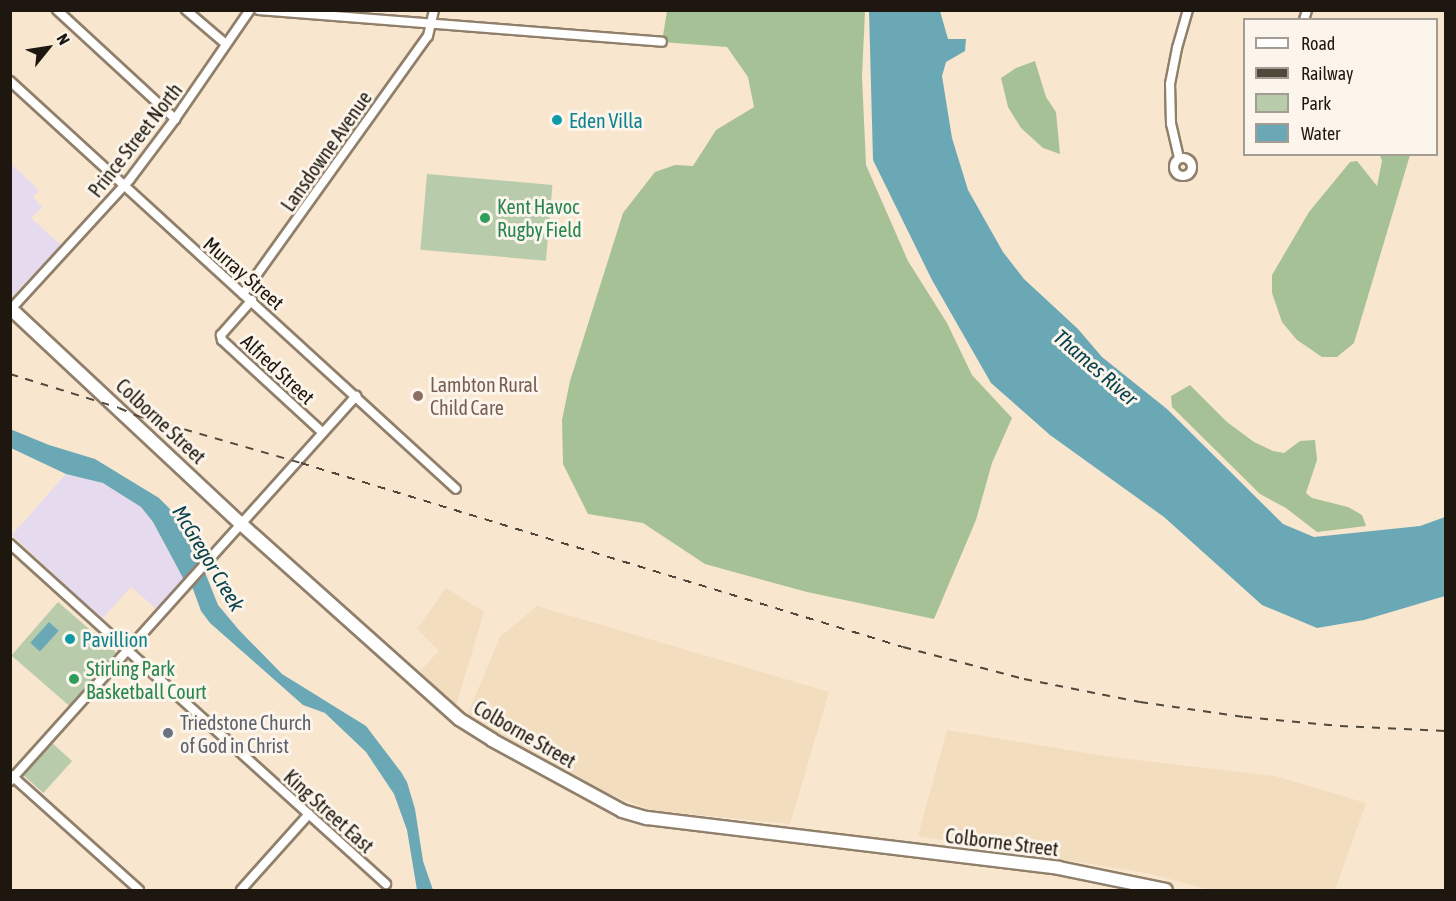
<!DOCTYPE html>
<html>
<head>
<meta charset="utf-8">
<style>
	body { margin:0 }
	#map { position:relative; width:1456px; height:901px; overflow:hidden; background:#f8e6cf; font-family:"Asap Condensed",sans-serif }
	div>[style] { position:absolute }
	.commercial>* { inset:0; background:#e5daee }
	.built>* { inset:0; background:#f3ddbf }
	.green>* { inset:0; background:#b8ccab; transform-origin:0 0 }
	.forest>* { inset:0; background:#a7c196 }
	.water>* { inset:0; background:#6ba8b6; transform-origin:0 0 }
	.roads { filter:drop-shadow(2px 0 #90806b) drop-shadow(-2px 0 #90806b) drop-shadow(0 2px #90806b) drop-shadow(0 -2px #90806b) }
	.street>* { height:8px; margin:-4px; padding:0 4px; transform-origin:4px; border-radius:4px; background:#fff }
	.street>.ring { margin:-4px; padding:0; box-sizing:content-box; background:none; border:8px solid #fff; border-radius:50% }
	.secondary>* { height:12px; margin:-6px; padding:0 6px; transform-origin:6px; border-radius:6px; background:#fff }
	.rail>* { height:2px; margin-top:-1px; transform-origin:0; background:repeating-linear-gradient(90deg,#51483c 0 8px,transparent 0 16px) }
	.dots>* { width:16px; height:16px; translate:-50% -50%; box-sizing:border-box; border:3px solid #fcf5ec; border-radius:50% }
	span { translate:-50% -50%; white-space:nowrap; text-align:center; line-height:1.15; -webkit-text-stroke:6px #fcf5ec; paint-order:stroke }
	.culture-label { font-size:20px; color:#0d838f }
	.left { translate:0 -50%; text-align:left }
	.street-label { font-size:20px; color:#1d170f }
	.leisure-label { font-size:20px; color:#27864d }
	.education-label { font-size:20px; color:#785e54 }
	.worship-label { font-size:20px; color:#5b616d }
	.water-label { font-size:21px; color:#0a434e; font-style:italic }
	.frame { position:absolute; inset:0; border:12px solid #1d170f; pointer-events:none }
	.legend { position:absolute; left:1243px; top:18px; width:195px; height:138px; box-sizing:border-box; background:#fcf5ec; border:2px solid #a39c94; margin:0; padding:8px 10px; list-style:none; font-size:18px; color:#1d170f }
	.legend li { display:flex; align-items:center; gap:12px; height:30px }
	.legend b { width:30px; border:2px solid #a39c94 }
	.north { position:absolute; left:18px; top:18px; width:60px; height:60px; -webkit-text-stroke:4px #fcf5ec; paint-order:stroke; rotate:60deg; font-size:16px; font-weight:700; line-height:24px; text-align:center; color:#1d170f }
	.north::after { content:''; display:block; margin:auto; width:21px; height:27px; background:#1d170f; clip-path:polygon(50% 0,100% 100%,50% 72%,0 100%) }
</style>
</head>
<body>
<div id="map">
	<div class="commercial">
		<div style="clip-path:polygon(11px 164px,39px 190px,33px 197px,42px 207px,31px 218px,61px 245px,11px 298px)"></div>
		<div style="clip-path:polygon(66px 474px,88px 477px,112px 487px,141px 507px,153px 522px,178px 570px,186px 578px,158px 610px,131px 587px,102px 619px,12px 535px)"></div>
	</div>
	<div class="built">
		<div style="clip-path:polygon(446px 588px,484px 612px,456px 706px,419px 672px,439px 651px,417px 629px)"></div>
		<div style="clip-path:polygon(537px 606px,829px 692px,790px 824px,651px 810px,572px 780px,466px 718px,500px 637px)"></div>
		<div style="clip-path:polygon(947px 730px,1111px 757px,1275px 776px,1366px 803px,1335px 890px,1211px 890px,1146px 873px,918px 836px)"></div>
	</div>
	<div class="green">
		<div style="left:427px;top:174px;width:126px;height:76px;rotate:5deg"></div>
		<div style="left:58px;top:602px;width:77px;height:71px;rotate:41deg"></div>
		<div style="left:52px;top:743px;width:27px;height:43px;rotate:42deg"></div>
	</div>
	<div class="forest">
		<div style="clip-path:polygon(667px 11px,865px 11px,862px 77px,866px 165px,908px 261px,947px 323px,972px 375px,1012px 418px,992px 463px,976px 520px,934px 619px,807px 592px,705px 564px,643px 523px,588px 514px,563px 464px,562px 420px,570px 381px,623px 213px,655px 172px,675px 165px,693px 166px,716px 130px,754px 107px,748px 77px,727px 47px,662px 42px)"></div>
		<div style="clip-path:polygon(1035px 61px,1046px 97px,1056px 112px,1060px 154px,1043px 148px,1021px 128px,1008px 107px,1001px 78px,1016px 68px)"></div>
		<div style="clip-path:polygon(1380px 155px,1410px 155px,1354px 343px,1337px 357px,1322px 357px,1297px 340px,1282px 322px,1272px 293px,1272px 275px,1309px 212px,1350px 162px,1357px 161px,1377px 186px,1382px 161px)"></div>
		<div style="clip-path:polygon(1190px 385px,1227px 422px,1254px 442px,1273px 451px,1284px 453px,1300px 441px,1315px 440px,1317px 460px,1306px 493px,1312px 498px,1348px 507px,1362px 515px,1366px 526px,1317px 532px,1286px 508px,1260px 494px,1172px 407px,1171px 396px)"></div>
	</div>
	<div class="water">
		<div style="clip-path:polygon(869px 11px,940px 11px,948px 39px,966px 39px,965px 51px,946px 62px,942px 76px,952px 138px,968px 190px,1003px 252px,1024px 279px,1078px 329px,1102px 357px,1167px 409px,1283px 524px,1314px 537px,1420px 526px,1445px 517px,1445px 596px,1364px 620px,1317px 628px,1262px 605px,1164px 517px,1050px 435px,991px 383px,932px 280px,873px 160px)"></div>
		<div style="clip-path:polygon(10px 429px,49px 445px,95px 459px,159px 498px,174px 513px,198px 555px,218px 605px,239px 630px,282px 674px,366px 726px,401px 772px,407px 782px,415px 809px,423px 861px,433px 890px,417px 890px,407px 830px,394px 794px,366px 752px,325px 713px,303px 705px,210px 623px,201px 611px,193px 589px,183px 578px,153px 522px,141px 507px,103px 483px,66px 474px,11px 448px)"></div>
		<div style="left:49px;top:622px;width:13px;height:28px;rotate:42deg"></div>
	</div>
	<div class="roads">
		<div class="street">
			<div style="left:57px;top:10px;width:161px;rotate:42.7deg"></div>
			<div style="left:186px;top:10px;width:52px;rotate:40.4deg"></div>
			<div style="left:259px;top:10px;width:404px;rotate:4.5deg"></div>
			<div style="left:1304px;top:20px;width:10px;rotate:-73deg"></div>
			<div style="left:10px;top:81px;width:604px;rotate:42.45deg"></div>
			<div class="ring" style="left:1174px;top:158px;width:10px;height:10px"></div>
			<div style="left:1179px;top:158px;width:35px;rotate:-103deg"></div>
			<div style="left:1171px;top:124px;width:40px;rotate:-91.4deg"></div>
			<div style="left:1170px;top:84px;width:37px;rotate:-79deg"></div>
			<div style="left:1177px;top:48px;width:40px;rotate:-74deg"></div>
			<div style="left:243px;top:294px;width:317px;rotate:-54.4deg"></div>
			<div style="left:428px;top:36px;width:27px;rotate:-77deg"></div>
			<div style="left:252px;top:300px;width:47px;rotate:131.5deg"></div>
			<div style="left:221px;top:335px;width:5px;rotate:79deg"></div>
			<div style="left:222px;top:340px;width:137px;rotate:42.6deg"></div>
			<div style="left:11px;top:309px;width:176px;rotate:-47.5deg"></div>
			<div style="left:130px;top:179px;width:75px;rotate:-53.1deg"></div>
			<div style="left:175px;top:119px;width:132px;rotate:-55.5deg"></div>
			<div style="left:10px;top:544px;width:507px;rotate:42.12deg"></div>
			<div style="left:11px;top:775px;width:172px;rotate:41.9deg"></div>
			<div style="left:10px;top:781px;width:518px;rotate:-48.05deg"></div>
			<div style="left:241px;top:890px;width:102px;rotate:-48.2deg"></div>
		</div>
		<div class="secondary">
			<div style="left:10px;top:308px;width:315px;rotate:43.1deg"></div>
			<div style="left:240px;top:523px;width:294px;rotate:41.8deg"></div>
			<div style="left:459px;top:719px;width:39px;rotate:32deg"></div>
			<div style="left:492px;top:740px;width:148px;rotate:28.6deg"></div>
			<div style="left:622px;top:811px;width:26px;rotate:16deg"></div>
			<div style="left:647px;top:818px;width:415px;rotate:6.9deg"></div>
			<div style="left:1059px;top:868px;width:109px;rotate:11.6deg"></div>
		</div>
	</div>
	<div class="rail">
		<div style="left:10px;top:374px;width:114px;rotate:17.3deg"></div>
		<div style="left:119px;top:408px;width:21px;rotate:23deg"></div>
		<div style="left:138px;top:416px;width:170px;rotate:16.1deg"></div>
		<div style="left:301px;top:463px;width:629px;rotate:17deg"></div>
		<div style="left:903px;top:647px;width:125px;rotate:14.8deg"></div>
		<div style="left:1024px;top:679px;width:118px;rotate:11.2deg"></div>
		<div style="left:1140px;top:702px;width:105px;rotate:8.2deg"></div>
		<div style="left:1244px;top:717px;width:96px;rotate:5.4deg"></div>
		<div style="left:1340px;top:726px;width:106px;rotate:2.7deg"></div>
	</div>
	<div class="dots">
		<div style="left:557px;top:120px;background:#0f9aa8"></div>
		<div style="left:485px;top:218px;background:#2e9e5b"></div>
		<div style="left:418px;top:396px;background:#8d6e63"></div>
		<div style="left:70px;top:639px;background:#0f9aa8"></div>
		<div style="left:74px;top:679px;background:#2e9e5b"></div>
		<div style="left:168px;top:733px;background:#6b7280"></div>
	</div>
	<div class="culture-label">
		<span class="left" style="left:569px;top:120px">Eden Villa</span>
		<span class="left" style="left:82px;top:639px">Pavillion</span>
	</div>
	<div class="street-label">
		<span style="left:135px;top:140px;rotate:-52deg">Prince Street North</span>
		<span style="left:326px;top:151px;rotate:-55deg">Lansdowne Avenue</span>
		<span style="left:244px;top:273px;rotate:41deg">Murray Street</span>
		<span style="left:278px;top:369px;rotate:43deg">Alfred Street</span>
		<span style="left:161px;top:421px;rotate:43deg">Colborne Street</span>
		<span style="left:525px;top:734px;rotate:30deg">Colborne Street</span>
		<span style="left:329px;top:811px;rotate:42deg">King Street East</span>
		<span style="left:1002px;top:842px;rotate:7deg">Colborne Street</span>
	</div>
	<div class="leisure-label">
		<span class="left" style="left:497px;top:218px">Kent Havoc<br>Rugby Field</span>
		<span class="left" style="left:86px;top:680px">Stirling Park<br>Basketball Court</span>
	</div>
	<div class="education-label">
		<span class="left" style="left:430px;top:396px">Lambton Rural<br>Child Care</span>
	</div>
	<div class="worship-label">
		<span class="left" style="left:180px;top:734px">Triedstone Church<br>of God in Christ</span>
	</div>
	<div class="water-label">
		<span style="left:1096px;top:367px;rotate:41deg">Thames River</span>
		<span style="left:209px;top:558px;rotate:59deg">McGregor Creek</span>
	</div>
	<div class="frame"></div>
	<ul class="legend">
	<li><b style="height:8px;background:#fff"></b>Road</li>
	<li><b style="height:8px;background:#51483c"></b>Railway</li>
	<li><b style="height:16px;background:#b8ccab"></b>Park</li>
	<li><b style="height:16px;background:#6ba8b6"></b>Water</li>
	</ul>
	<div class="north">N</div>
</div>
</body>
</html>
